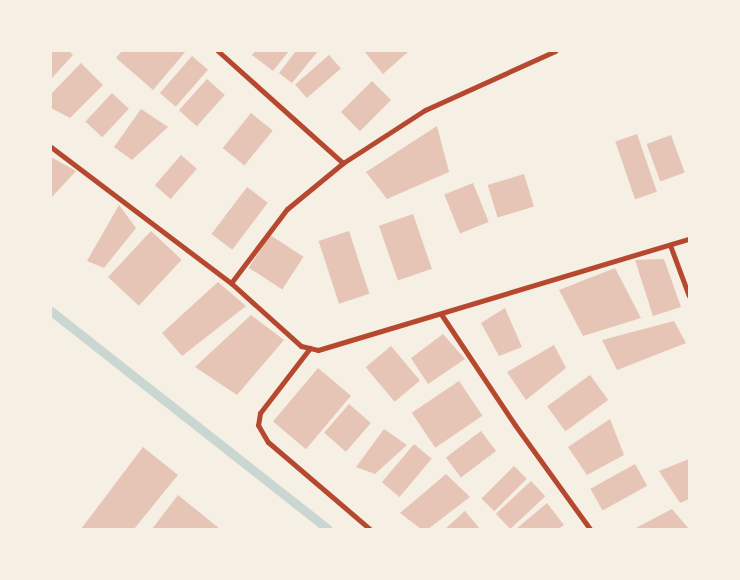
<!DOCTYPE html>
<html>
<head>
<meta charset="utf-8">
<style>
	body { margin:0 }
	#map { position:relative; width:740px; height:580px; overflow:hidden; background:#f6efe4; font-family:Georgia,serif }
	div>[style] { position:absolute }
	.stream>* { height:9px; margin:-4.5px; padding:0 4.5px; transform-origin:4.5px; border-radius:4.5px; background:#c9d6d2 }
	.building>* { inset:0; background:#e6c5b7; transform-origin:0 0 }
	.minor>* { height:5px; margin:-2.5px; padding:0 2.5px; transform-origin:2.5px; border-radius:2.5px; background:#b5482f }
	span { translate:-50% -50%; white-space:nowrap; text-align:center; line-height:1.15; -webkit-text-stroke:4px #f6efe4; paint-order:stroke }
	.frame { position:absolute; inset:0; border:52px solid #f6efe4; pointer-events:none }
</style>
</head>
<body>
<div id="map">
	<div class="stream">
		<div style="left:51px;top:311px;width:352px;rotate:38.2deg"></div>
	</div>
	<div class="building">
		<div style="clip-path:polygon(51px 51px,69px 51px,73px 55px,51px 79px)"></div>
		<div style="clip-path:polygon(122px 51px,186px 51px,153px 90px,116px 58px)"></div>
		<div style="clip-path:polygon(255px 51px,289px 51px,273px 71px,252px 55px)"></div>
		<div style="clip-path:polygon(296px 51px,318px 51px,292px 83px,279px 73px)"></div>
		<div style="clip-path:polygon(364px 51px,409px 51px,383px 74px)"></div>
		<div style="left:329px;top:55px;width:18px;height:45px;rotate:49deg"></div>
		<div style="left:192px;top:56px;width:21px;height:49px;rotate:41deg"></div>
		<div style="clip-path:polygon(81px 63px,103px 85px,70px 118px,51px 108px,51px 94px)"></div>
		<div style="left:207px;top:79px;width:24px;height:42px;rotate:42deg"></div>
		<div style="left:372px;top:81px;width:27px;height:44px;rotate:45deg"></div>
		<div style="left:112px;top:93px;width:23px;height:39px;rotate:43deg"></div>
		<div style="clip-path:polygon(141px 109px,168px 127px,132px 160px,114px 147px)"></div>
		<div style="left:251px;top:113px;width:28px;height:45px;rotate:39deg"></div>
		<div style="clip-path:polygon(437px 126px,449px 172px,387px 199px,366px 172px)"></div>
		<div style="left:637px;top:134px;width:61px;height:23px;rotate:71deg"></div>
		<div style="left:671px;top:135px;width:40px;height:26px;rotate:70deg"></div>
		<div style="left:181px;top:155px;width:21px;height:40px;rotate:41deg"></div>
		<div style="clip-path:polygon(51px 157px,76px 171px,51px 198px)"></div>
		<div style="left:524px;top:174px;width:34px;height:38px;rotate:73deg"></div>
		<div style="left:473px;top:183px;width:42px;height:31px;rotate:68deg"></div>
		<div style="left:247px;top:187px;width:26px;height:59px;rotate:37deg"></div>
		<div style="clip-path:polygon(119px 205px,136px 228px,104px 268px,87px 261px)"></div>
		<div style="left:413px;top:214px;width:58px;height:36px;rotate:71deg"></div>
		<div style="left:151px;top:231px;width:42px;height:63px;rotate:43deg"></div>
		<div style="left:349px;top:231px;width:66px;height:32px;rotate:72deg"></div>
		<div style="left:270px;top:235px;width:40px;height:39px;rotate:33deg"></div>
		<div style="clip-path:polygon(664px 259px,681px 307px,653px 316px,635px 260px)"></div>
		<div style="clip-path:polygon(615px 268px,641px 318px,583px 336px,559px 290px)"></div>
		<div style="clip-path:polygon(218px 282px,246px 306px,182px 356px,162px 333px)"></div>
		<div style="clip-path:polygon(505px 308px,522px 347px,499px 356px,481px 323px)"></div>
		<div style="clip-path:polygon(251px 315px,284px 340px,237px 395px,195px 367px)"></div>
		<div style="clip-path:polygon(674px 321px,686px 343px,617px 370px,602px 340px)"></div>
		<div style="clip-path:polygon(443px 334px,465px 359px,428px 384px,411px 358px)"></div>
		<div style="clip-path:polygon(554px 345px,566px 368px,526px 400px,507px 372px)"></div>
		<div style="left:391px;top:346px;width:45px;height:33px;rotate:50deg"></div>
		<div style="left:318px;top:368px;width:43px;height:70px;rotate:40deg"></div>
		<div style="left:590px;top:375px;width:31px;height:53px;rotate:54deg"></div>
		<div style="left:459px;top:381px;width:42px;height:57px;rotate:56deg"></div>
		<div style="left:349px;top:404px;width:29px;height:38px;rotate:41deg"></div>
		<div style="clip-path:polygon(610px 419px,624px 455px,587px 475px,568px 447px)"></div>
		<div style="clip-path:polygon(384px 429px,407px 445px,375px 474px,356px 467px)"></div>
		<div style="left:481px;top:431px;width:25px;height:44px;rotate:53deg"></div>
		<div style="left:414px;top:444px;width:23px;height:50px;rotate:40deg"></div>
		<div style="clip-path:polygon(143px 447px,178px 475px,134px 529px,81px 529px)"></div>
		<div style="clip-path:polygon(689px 459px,689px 499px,680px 503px,659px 471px)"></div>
		<div style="left:635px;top:464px;width:25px;height:51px;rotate:61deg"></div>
		<div style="left:514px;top:466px;width:18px;height:46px;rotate:45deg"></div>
		<div style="clip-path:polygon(446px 474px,470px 497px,428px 529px,421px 529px,400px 513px)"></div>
		<div style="left:531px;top:481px;width:21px;height:48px;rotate:47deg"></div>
		<div style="clip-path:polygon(178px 495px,220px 529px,152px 529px)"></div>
		<div style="clip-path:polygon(547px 503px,564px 525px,558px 529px,516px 529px)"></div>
		<div style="clip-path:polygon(672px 509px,689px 529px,634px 529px)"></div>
		<div style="clip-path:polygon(465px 511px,480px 529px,445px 529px)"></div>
	</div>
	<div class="minor">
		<div style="left:218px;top:51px;width:168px;rotate:41.9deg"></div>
		<div style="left:51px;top:147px;width:226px;rotate:37.1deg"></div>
		<div style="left:231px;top:283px;width:94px;rotate:42deg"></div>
		<div style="left:301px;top:346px;width:17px;rotate:13deg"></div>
		<div style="left:318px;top:350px;width:387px;rotate:-16.7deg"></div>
		<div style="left:670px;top:245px;width:54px;rotate:69.6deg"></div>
		<div style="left:231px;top:283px;width:93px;rotate:-52.9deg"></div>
		<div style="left:287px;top:209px;width:72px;rotate:-39.4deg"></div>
		<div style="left:343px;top:163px;width:98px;rotate:-32.9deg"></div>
		<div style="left:425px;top:110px;width:143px;rotate:-24.4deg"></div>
		<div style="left:441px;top:314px;width:133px;rotate:56.3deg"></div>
		<div style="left:515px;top:425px;width:128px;rotate:54.2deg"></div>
		<div style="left:310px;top:348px;width:82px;rotate:127.6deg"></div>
		<div style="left:260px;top:413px;width:12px;rotate:99deg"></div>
		<div style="left:258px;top:425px;width:20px;rotate:60deg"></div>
		<div style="left:268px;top:442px;width:134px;rotate:40.5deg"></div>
	</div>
	<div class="frame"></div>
</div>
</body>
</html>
